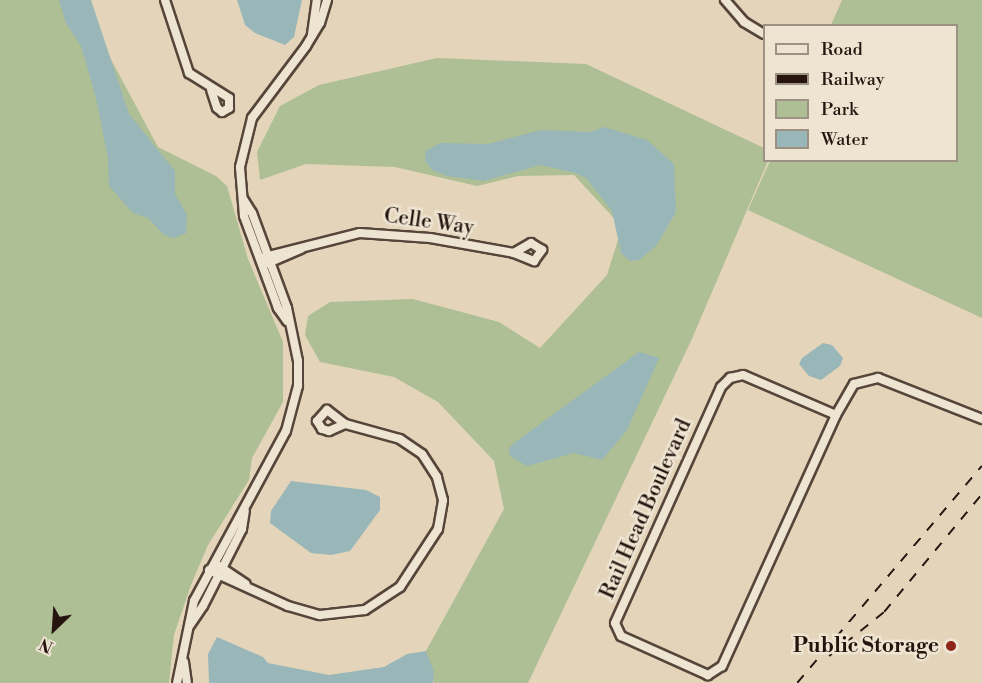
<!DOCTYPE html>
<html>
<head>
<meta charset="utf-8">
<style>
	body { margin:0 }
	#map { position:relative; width:982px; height:683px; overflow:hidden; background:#e4d5ba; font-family:"Libre Bodoni",serif }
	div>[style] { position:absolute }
	.green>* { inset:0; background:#aebe95 }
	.water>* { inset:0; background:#99b6b9 }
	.roads { filter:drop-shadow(2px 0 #56453a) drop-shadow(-2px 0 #56453a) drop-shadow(0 2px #56453a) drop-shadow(0 -2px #56453a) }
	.minor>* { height:8px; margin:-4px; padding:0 4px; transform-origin:4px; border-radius:4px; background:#ede4d2 }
	.rail>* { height:1.5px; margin-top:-0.75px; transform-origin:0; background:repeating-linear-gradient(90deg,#26150f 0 10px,transparent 0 20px) }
	.dots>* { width:16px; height:16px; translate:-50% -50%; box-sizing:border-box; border:3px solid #ede4d2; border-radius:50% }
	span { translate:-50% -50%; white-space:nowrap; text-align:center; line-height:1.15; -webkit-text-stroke:5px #ede4d2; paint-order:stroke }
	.street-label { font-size:21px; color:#26150f }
	.poi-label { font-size:21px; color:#26150f; font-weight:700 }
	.right { translate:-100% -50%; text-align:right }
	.legend { position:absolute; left:763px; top:24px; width:195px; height:138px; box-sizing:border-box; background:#ede4d2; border:2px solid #9d9184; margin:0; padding:8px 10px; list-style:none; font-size:18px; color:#26150f }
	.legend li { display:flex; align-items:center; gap:12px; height:30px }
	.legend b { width:30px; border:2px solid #9d9184 }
	.north { position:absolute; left:24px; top:599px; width:60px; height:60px; -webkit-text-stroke:4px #ede4d2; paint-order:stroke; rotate:205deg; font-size:16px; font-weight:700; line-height:24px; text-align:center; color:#26150f }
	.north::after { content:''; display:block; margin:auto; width:21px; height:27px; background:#26150f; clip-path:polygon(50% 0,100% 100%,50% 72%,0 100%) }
</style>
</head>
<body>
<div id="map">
	<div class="green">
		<div style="clip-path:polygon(0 0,89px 0,86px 13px,158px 147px,216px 176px,227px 186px,248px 259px,283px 342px,283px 402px,252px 458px,249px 480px,208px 545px,191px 585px,174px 635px,169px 683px,0 683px)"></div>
		<div style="clip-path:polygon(842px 0,982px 0,982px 318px,748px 210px,770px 161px,956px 160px,956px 26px,831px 25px)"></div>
		<div style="clip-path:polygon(437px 58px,586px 64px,764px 148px,764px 160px,768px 161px,691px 341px,528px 683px,434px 683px,426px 651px,504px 509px,494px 461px,438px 402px,394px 377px,320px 362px,305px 335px,308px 316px,330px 302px,413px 299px,499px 322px,540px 348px,607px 275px,622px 227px,574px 175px,518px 176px,477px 186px,395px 167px,306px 164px,260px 180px,257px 152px,280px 106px,319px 85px)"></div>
	</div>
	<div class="water">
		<div style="clip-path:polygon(59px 0,91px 0,129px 114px,175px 171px,175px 194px,187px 215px,186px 233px,174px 238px,164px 235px,148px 218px,133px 213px,109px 186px,108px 158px,96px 98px,81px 46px,66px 23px)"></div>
		<div style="clip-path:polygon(237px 0,302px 0,294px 37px,285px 45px,255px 33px,245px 25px)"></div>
		<div style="clip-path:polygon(604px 127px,647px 140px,674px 164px,676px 212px,656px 246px,639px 260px,630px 261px,621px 253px,612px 211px,586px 178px,575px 173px,540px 165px,484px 181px,447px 176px,432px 170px,425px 161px,426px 151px,440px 143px,488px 144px,541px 130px,590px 132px)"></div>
		<div style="clip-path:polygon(823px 343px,832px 345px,843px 358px,840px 366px,821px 380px,809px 376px,799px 364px,802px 358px)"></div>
		<div style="clip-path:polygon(639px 352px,659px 358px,627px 430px,602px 460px,574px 453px,527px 466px,510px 456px,509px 448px,514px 443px)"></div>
		<div style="clip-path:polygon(291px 481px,366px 490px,380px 497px,380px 510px,350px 551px,331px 555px,311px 553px,270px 523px,271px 511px)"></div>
		<div style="clip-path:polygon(217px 637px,263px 657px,268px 663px,329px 675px,384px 667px,407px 654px,426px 651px,434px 672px,433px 683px,209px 683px,208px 654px)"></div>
	</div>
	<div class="roads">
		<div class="minor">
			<div style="left:165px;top:0;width:77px;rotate:71.8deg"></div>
			<div style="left:189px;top:73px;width:47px;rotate:32deg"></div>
			<div style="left:229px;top:98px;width:10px;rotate:90deg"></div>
			<div style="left:229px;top:108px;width:8px;rotate:150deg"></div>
			<div style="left:222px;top:112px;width:6px;rotate:-141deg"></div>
			<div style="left:217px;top:108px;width:19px;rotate:-108deg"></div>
			<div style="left:725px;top:0;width:29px;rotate:49deg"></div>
			<div style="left:744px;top:22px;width:23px;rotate:31deg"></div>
			<div style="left:312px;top:34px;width:34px;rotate:-82deg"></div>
			<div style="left:265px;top:257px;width:98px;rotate:-14.2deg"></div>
			<div style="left:360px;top:233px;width:70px;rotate:4.1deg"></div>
			<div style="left:430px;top:238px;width:85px;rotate:10.1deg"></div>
			<div style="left:514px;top:253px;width:22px;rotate:22deg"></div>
			<div style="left:534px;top:261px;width:14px;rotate:-54deg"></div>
			<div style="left:542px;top:250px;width:13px;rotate:-148deg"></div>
			<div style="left:531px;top:243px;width:20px;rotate:150deg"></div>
			<div style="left:268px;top:263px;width:36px;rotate:-23deg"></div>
			<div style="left:287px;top:321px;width:16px;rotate:-125deg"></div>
			<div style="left:278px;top:308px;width:98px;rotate:-110.3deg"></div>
			<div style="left:244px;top:216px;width:49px;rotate:-94.7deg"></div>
			<div style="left:240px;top:167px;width:50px;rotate:-76.2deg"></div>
			<div style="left:252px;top:118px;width:90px;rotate:-53.1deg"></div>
			<div style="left:306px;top:46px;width:27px;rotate:-59deg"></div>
			<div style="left:320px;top:23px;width:24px;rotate:-73deg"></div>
			<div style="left:743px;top:375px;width:101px;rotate:23.3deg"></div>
			<div style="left:836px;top:415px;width:276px;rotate:114.4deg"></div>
			<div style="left:722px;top:666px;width:17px;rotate:147deg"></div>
			<div style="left:708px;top:675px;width:95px;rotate:-155.9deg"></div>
			<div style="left:621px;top:636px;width:14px;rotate:-115deg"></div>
			<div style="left:615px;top:623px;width:259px;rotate:-65.8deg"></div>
			<div style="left:721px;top:387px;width:13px;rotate:-45deg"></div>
			<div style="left:730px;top:378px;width:13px;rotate:-13deg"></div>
			<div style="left:836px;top:415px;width:36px;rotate:-60deg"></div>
			<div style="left:854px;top:384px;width:25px;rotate:-14deg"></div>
			<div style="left:878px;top:378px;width:112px;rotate:21.5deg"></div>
			<div style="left:219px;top:566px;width:32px;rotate:34deg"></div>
			<div style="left:209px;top:570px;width:87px;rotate:24.5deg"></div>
			<div style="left:288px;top:606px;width:33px;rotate:16deg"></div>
			<div style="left:320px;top:615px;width:45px;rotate:-6.3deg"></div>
			<div style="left:365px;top:610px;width:42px;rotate:-33.3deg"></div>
			<div style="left:400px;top:587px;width:69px;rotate:-56.8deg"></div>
			<div style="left:438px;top:529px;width:29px;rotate:-80deg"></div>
			<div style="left:443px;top:500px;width:24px;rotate:-105deg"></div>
			<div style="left:437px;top:477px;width:27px;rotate:-123deg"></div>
			<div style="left:422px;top:454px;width:27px;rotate:-146deg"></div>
			<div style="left:400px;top:439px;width:57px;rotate:-164.7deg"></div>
			<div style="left:345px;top:424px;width:23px;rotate:-142deg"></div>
			<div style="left:327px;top:410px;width:15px;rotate:132deg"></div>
			<div style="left:317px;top:421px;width:9px;rotate:58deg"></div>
			<div style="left:322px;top:429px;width:7px;rotate:16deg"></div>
			<div style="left:329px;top:431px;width:17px;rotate:-24deg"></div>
			<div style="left:190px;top:625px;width:23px;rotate:-56deg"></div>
			<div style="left:203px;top:606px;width:86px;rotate:-63.1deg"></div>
			<div style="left:242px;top:529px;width:18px;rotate:-81deg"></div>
			<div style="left:184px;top:662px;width:21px;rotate:82deg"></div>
			<div style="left:177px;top:683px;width:84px;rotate:-78.3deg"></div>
			<div style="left:194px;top:601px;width:193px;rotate:-61.6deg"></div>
			<div style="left:286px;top:431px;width:47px;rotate:-75.1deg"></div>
			<div style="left:298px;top:386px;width:25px;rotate:-90deg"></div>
			<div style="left:298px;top:361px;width:54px;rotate:-101.7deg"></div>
			<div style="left:287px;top:308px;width:101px;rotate:-110.2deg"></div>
			<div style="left:252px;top:213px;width:15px;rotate:-122deg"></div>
		</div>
	</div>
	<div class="rail">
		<div style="left:829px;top:656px;width:70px;rotate:-38.7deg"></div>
		<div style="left:884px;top:612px;width:153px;rotate:-50.3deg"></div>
		<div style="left:797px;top:683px;width:285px;rotate:-49.6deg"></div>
	</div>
	<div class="dots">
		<div style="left:951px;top:646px;background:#8f2418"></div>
	</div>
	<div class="street-label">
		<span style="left:429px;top:222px;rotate:8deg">Celle Way</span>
		<span style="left:646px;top:509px;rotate:-66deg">Rail Head Boulevard</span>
	</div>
	<div class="poi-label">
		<span class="right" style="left:939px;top:646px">Public Storage</span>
	</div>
	<ul class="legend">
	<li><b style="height:8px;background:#ede4d2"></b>Road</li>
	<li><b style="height:8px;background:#26150f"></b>Railway</li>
	<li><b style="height:16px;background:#aebe95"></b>Park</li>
	<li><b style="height:16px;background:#99b6b9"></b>Water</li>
	</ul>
	<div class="north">N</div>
</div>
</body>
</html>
